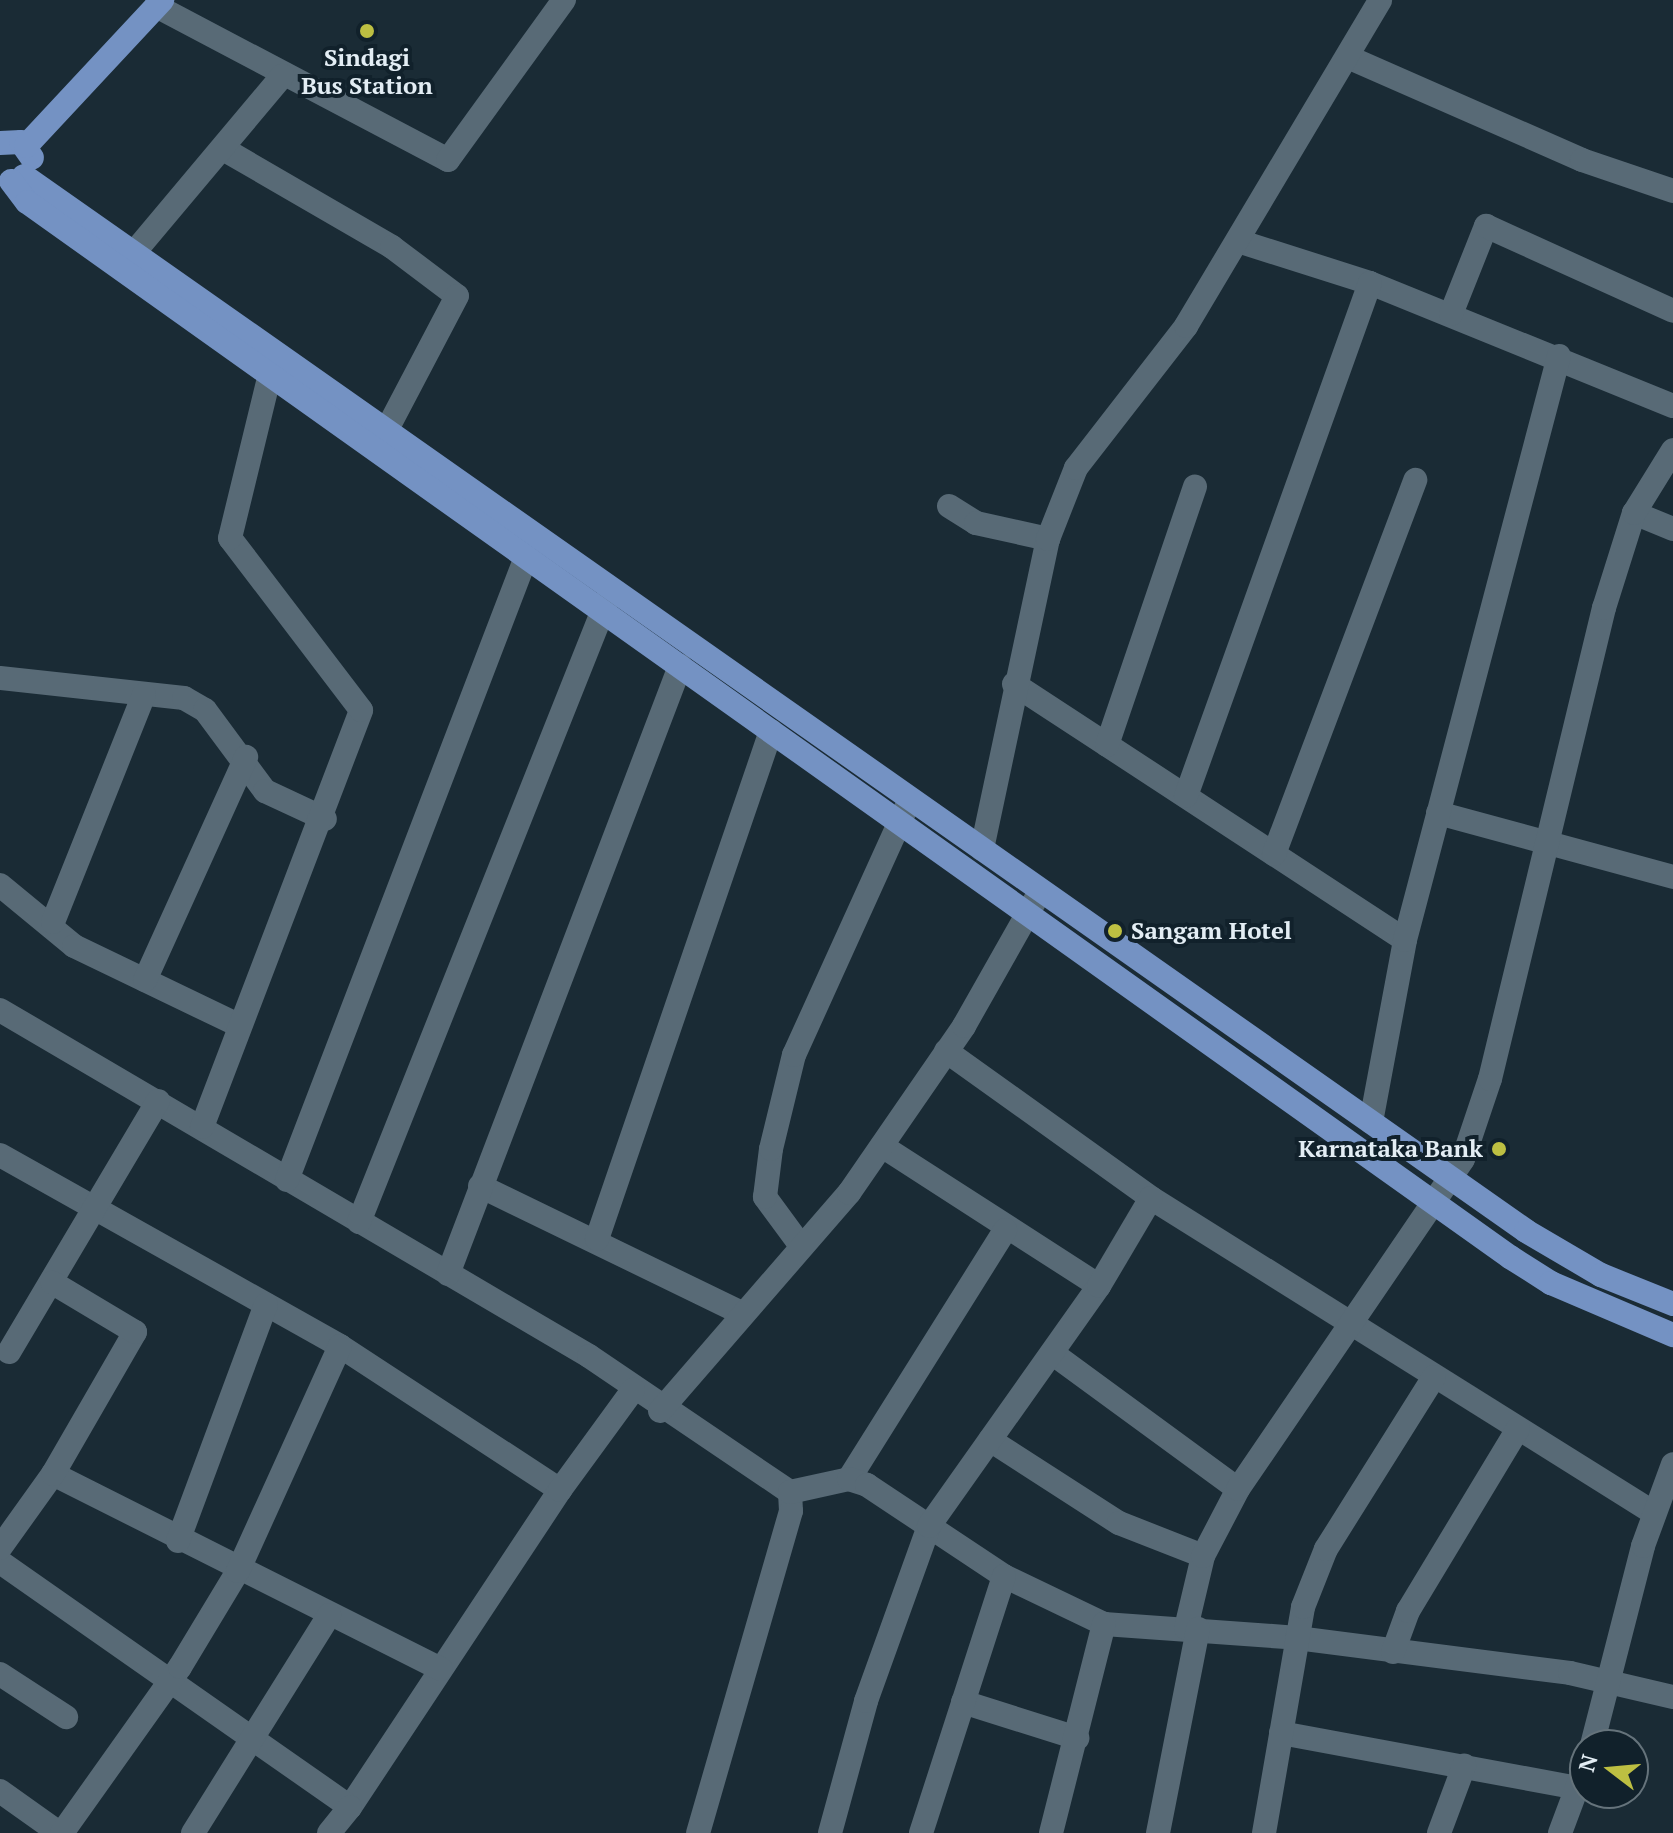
<!DOCTYPE html>
<html>
<head>
<meta charset="utf-8">
<style>
	body { margin:0 }
	#map { position:relative; width:1673px; height:1833px; overflow:hidden; background:#1a2b35; font-family:"PT Serif",serif }
	div>[style] { position:absolute }
	.minor>* { height:24px; margin:-12px; padding:0 12px; transform-origin:12px; border-radius:12px; background:#586a76 }
	.major>* { height:24px; margin:-12px; padding:0 12px; transform-origin:12px; border-radius:12px; background:#7492c3 }
	.dots>* { width:22px; height:22px; translate:-50% -50%; box-sizing:border-box; border:4px solid #11212b; border-radius:50% }
	span { translate:-50% -50%; white-space:nowrap; text-align:center; line-height:1.15; -webkit-text-stroke:8px #11212b; paint-order:stroke }
	.poi-label { font-size:24px; color:#e3edf4; font-weight:700 }
	.left { translate:0 -50%; text-align:left }
	.right { translate:-100% -50%; text-align:right }
	.north { position:absolute; left:1569px; top:1729px; width:80px; height:80px; box-sizing:border-box; background:#11212b; border:2px solid #65737b; border-radius:50%; rotate:286deg; font-size:22px; font-weight:700; line-height:32px; text-align:center; color:#e3edf4 }
	.north::after { content:''; display:block; margin:auto; width:28px; height:36px; background:#bdbf42; clip-path:polygon(50% 0,100% 100%,50% 72%,0 100%) }
</style>
</head>
<body>
<div id="map">
	<div class="minor">
		<div style="left:156px;top:6px;width:330px;rotate:27.8deg"></div>
		<div style="left:448px;top:160px;width:198px;rotate:-54.1deg"></div>
		<div style="left:1350px;top:58px;width:253px;rotate:23.7deg"></div>
		<div style="left:1582px;top:160px;width:96px;rotate:18.8deg"></div>
		<div style="left:225px;top:150px;width:193px;rotate:30.1deg"></div>
		<div style="left:392px;top:247px;width:81px;rotate:37deg"></div>
		<div style="left:457px;top:296px;width:153px;rotate:117.7deg"></div>
		<div style="left:1241px;top:242px;width:135px;rotate:17.6deg"></div>
		<div style="left:1370px;top:283px;width:327px;rotate:22.1deg"></div>
		<div style="left:132px;top:255px;width:234px;rotate:-50deg"></div>
		<div style="left:1451px;top:314px;width:95px;rotate:-68.3deg"></div>
		<div style="left:1486px;top:226px;width:205px;rotate:24.4deg"></div>
		<div style="left:949px;top:506px;width:32px;rotate:32deg"></div>
		<div style="left:976px;top:523px;width:74px;rotate:12.5deg"></div>
		<div style="left:1634px;top:513px;width:42px;rotate:22.3deg"></div>
		<div style="left:0;top:678px;width:185px;rotate:6.2deg"></div>
		<div style="left:184px;top:698px;width:24px;rotate:30deg"></div>
		<div style="left:205px;top:710px;width:101px;rotate:53.5deg"></div>
		<div style="left:265px;top:791px;width:66px;rotate:25deg"></div>
		<div style="left:1014px;top:684px;width:467px;rotate:33.2deg"></div>
		<div style="left:1107px;top:745px;width:273px;rotate:-71.2deg"></div>
		<div style="left:1186px;top:796px;width:545px;rotate:-70.27deg"></div>
		<div style="left:1438px;top:813px;width:244px;rotate:15.2deg"></div>
		<div style="left:982px;top:849px;width:317px;rotate:-78deg"></div>
		<div style="left:1048px;top:539px;width:76px;rotate:-68.5deg"></div>
		<div style="left:1076px;top:468px;width:180px;rotate:-52.2deg"></div>
		<div style="left:1186px;top:326px;width:379px;rotate:-59.2deg"></div>
		<div style="left:1274px;top:854px;width:400px;rotate:-69.3deg"></div>
		<div style="left:0;top:885px;width:96px;rotate:39.5deg"></div>
		<div style="left:74px;top:946px;width:184px;rotate:25.7deg"></div>
		<div style="left:53px;top:922px;width:245px;rotate:-68.2deg"></div>
		<div style="left:145px;top:980px;width:245px;rotate:-65.6deg"></div>
		<div style="left:0;top:1010px;width:683px;rotate:30.43deg"></div>
		<div style="left:589px;top:1356px;width:243px;rotate:34.1deg"></div>
		<div style="left:790px;top:1492px;width:19px;rotate:87deg"></div>
		<div style="left:791px;top:1511px;width:335px;rotate:106.1deg"></div>
		<div style="left:946px;top:1051px;width:252px;rotate:35.6deg"></div>
		<div style="left:1151px;top:1198px;width:593px;rotate:32.06deg"></div>
		<div style="left:1371px;top:1122px;width:185px;rotate:-79.4deg"></div>
		<div style="left:1405px;top:940px;width:604px;rotate:-75.23deg"></div>
		<div style="left:202px;top:1127px;width:446px;rotate:-69.1deg"></div>
		<div style="left:361px;top:710px;width:216px;rotate:-127.3deg"></div>
		<div style="left:230px;top:538px;width:185px;rotate:-76.3deg"></div>
		<div style="left:882px;top:1146px;width:258px;rotate:32.8deg"></div>
		<div style="left:0;top:1155px;width:390px;rotate:29.3deg"></div>
		<div style="left:340px;top:1346px;width:263px;rotate:33.2deg"></div>
		<div style="left:560px;top:1490px;width:380px;rotate:123.5deg"></div>
		<div style="left:350px;top:1807px;width:427px;rotate:-145deg"></div>
		<div style="left:287px;top:1180px;width:667px;rotate:-69.01deg"></div>
		<div style="left:480px;top:1186px;width:291px;rotate:25.9deg"></div>
		<div style="left:359px;top:1222px;width:675px;rotate:-68.26deg"></div>
		<div style="left:597px;top:1239px;width:537px;rotate:-71.09deg"></div>
		<div style="left:801px;top:1246px;width:61px;rotate:-126.3deg"></div>
		<div style="left:765px;top:1197px;width:48px;rotate:-82.9deg"></div>
		<div style="left:771px;top:1149px;width:97px;rotate:-76.3deg"></div>
		<div style="left:794px;top:1055px;width:276px;rotate:-65.6deg"></div>
		<div style="left:448px;top:1274px;width:651px;rotate:-69.11deg"></div>
		<div style="left:9px;top:1352px;width:292px;rotate:-59.3deg"></div>
		<div style="left:1052px;top:1353px;width:230px;rotate:36.2deg"></div>
		<div style="left:660px;top:1411px;width:289px;rotate:-49.1deg"></div>
		<div style="left:849px;top:1193px;width:203px;rotate:-55.4deg"></div>
		<div style="left:964px;top:1026px;width:150px;rotate:-60.5deg"></div>
		<div style="left:990px;top:1440px;width:153px;rotate:32.8deg"></div>
		<div style="left:1119px;top:1523px;width:90px;rotate:21.4deg"></div>
		<div style="left:53px;top:1474px;width:434px;rotate:26.7deg"></div>
		<div style="left:849px;top:1479px;width:294px;rotate:-57.9deg"></div>
		<div style="left:560px;top:1490px;width:124px;rotate:-53.9deg"></div>
		<div style="left:790px;top:1492px;width:60px;rotate:-12.4deg"></div>
		<div style="left:849px;top:1479px;width:19px;rotate:18deg"></div>
		<div style="left:867px;top:1485px;width:164px;rotate:33.6deg"></div>
		<div style="left:1004px;top:1576px;width:111px;rotate:25.6deg"></div>
		<div style="left:1104px;top:1624px;width:194px;rotate:4.1deg"></div>
		<div style="left:1297px;top:1638px;width:275px;rotate:7.3deg"></div>
		<div style="left:1570px;top:1673px;width:106px;rotate:13.1deg"></div>
		<div style="left:178px;top:1541px;width:252px;rotate:-69.6deg"></div>
		<div style="left:0;top:1548px;width:91px;rotate:-54.4deg"></div>
		<div style="left:53px;top:1474px;width:164px;rotate:-60deg"></div>
		<div style="left:135px;top:1332px;width:96px;rotate:-149.1deg"></div>
		<div style="left:1186px;top:1628px;width:74px;rotate:-76.7deg"></div>
		<div style="left:1203px;top:1556px;width:76px;rotate:-62.4deg"></div>
		<div style="left:1238px;top:1489px;width:399px;rotate:-55.7deg"></div>
		<div style="left:1463px;top:1159px;width:84px;rotate:-71.4deg"></div>
		<div style="left:1490px;top:1079px;width:485px;rotate:-76.4deg"></div>
		<div style="left:1604px;top:608px;width:100px;rotate:-72.5deg"></div>
		<div style="left:1634px;top:513px;width:74px;rotate:-58.2deg"></div>
		<div style="left:1393px;top:1652px;width:44px;rotate:-69.9deg"></div>
		<div style="left:1408px;top:1611px;width:213px;rotate:-58.9deg"></div>
		<div style="left:0;top:1674px;width:79px;rotate:33.1deg"></div>
		<div style="left:963px;top:1702px;width:120px;rotate:17.5deg"></div>
		<div style="left:1281px;top:1733px;width:302px;rotate:10.5deg"></div>
		<div style="left:1592px;top:1745px;width:205px;rotate:-75.6deg"></div>
		<div style="left:1643px;top:1546px;width:87px;rotate:-69.9deg"></div>
		<div style="left:0;top:1791px;width:72px;rotate:35.4deg"></div>
		<div style="left:62px;top:1833px;width:204px;rotate:-54.6deg"></div>
		<div style="left:180px;top:1667px;width:112px;rotate:-58.9deg"></div>
		<div style="left:238px;top:1571px;width:247px;rotate:-65.6deg"></div>
		<div style="left:193px;top:1833px;width:257px;rotate:-58deg"></div>
		<div style="left:329px;top:1833px;width:33px;rotate:-51deg"></div>
		<div style="left:830px;top:1833px;width:137px;rotate:-74.7deg"></div>
		<div style="left:866px;top:1701px;width:186px;rotate:-70.2deg"></div>
		<div style="left:929px;top:1526px;width:294px;rotate:-54.7deg"></div>
		<div style="left:1099px;top:1286px;width:102px;rotate:-59.4deg"></div>
		<div style="left:921px;top:1833px;width:270px;rotate:-72.1deg"></div>
		<div style="left:1051px;top:1833px;width:216px;rotate:-75.8deg"></div>
		<div style="left:1158px;top:1833px;width:208px;rotate:-78.9deg"></div>
		<div style="left:1264px;top:1833px;width:229px;rotate:-80.2deg"></div>
		<div style="left:1303px;top:1607px;width:62px;rotate:-68.4deg"></div>
		<div style="left:1326px;top:1549px;width:203px;rotate:-57.9deg"></div>
		<div style="left:1439px;top:1833px;width:72px;rotate:-69.5deg"></div>
		<div style="left:1560px;top:1833px;width:72px;rotate:-69.5deg"></div>
	</div>
	<div class="major">
		<div style="left:0;top:143px;width:21px;rotate:-3deg"></div>
		<div style="left:21px;top:142px;width:19px;rotate:55deg"></div>
		<div style="left:26px;top:146px;width:200px;rotate:-47deg"></div>
		<div style="left:24px;top:176px;width:1835px;rotate:35.08deg"></div>
		<div style="left:1526px;top:1231px;width:87px;rotate:30.4deg"></div>
		<div style="left:1601px;top:1275px;width:78px;rotate:21.9deg"></div>
		<div style="left:11px;top:181px;width:26px;rotate:53deg"></div>
		<div style="left:27px;top:202px;width:1820px;rotate:35.43deg"></div>
		<div style="left:1510px;top:1257px;width:49px;rotate:32.4deg"></div>
		<div style="left:1551px;top:1283px;width:133px;rotate:23.1deg"></div>
	</div>
	<div class="dots">
		<div style="left:367px;top:31px;background:#bdbf42"></div>
		<div style="left:1115px;top:931px;background:#bdbf42"></div>
		<div style="left:1499px;top:1149px;background:#bdbf42"></div>
	</div>
	<div class="poi-label">
		<span style="left:367px;top:72px">Sindagi<br>Bus Station</span>
		<span class="left" style="left:1131px;top:931px">Sangam Hotel</span>
		<span class="right" style="left:1483px;top:1149px">Karnataka Bank</span>
	</div>
	<div class="north">N</div>
</div>
</body>
</html>
